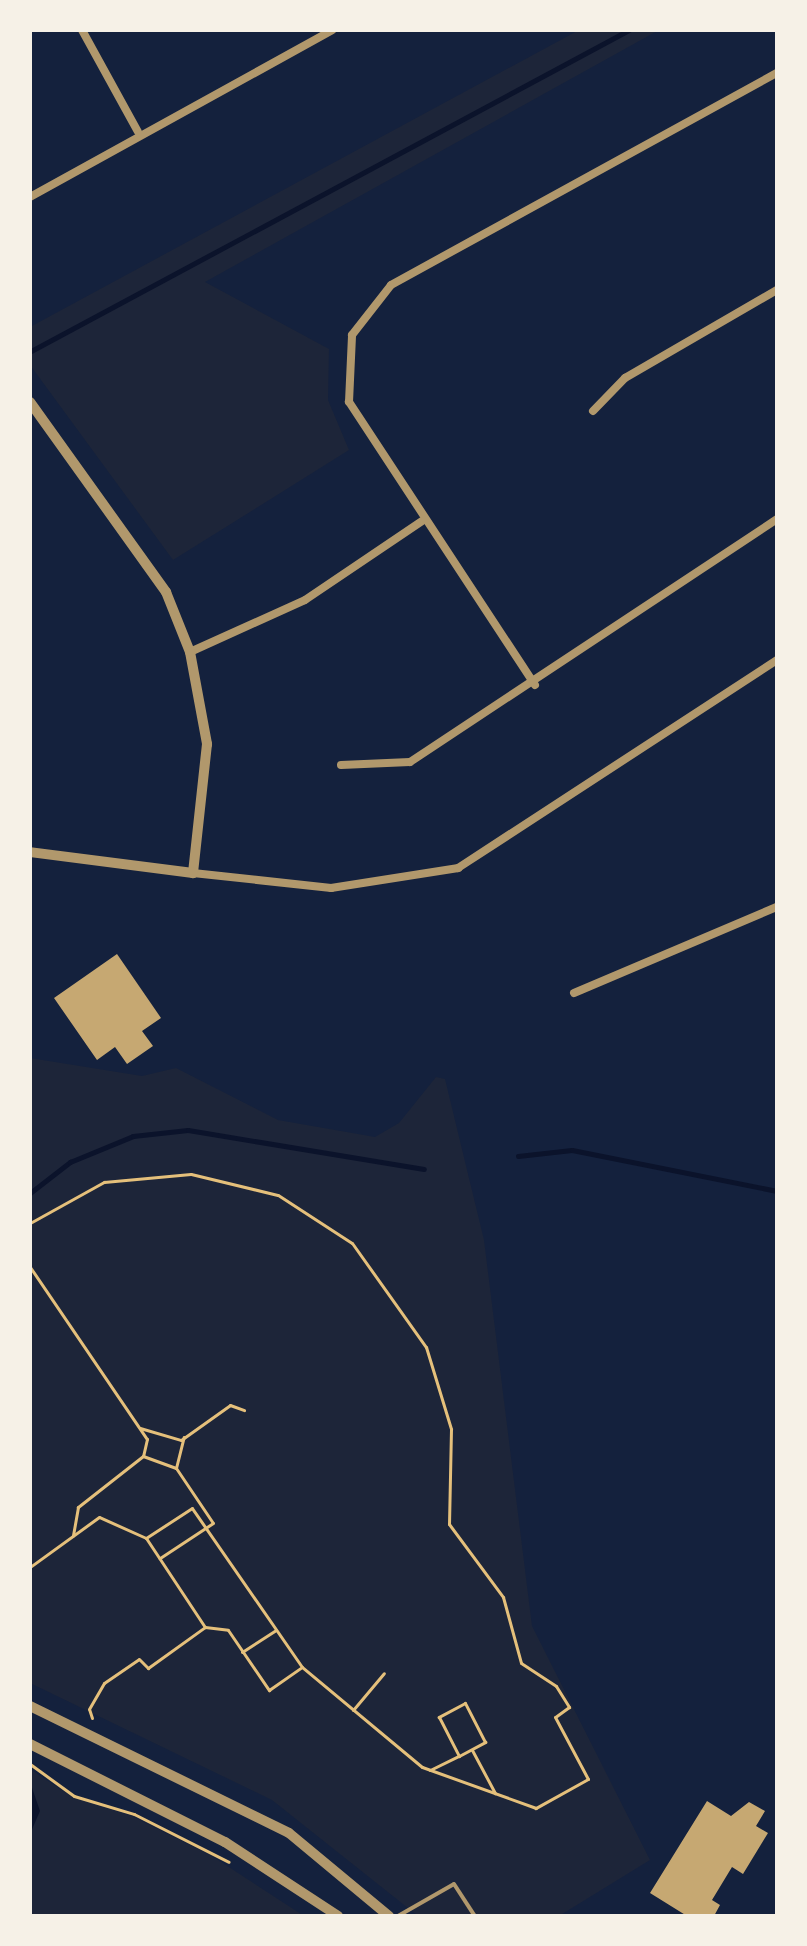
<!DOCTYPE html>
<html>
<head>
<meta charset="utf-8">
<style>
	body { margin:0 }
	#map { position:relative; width:807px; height:1946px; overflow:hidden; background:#14213d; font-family:"Open Sans",sans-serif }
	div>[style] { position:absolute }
	.green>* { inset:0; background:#1d2539 }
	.water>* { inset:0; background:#0b132b }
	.stream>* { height:5px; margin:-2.5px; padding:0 2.5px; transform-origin:2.5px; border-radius:2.5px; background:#0b132b }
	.building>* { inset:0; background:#c6a872 }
	.path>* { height:3px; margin:-1.5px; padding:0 1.5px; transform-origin:1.5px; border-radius:1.5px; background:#e5c07b }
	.service>* { height:4px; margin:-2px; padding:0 2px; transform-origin:2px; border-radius:2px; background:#b1986c }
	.minor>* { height:8px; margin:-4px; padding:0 4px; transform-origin:4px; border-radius:4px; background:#b1986c }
	.tertiary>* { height:10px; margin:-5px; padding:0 5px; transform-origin:5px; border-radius:5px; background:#b1986c }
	span { translate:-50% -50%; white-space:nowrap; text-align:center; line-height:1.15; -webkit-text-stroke:6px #f6f1e7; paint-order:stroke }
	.frame { position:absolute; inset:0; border:32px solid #f6f1e7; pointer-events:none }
</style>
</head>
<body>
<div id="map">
	<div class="green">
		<div style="clip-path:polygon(579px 30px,659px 30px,205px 282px,329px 349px,328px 400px,349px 450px,173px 560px,30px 365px,30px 327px)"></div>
		<div style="clip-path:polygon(30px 1058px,142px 1076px,176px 1068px,278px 1120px,375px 1137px,399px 1123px,436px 1077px,445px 1079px,484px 1240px,532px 1626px,650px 1860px,559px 1916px,418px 1916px,272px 1800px,30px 1683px)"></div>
		<div style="clip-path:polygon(30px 1769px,74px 1798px,132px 1816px,212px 1856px,304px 1916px,30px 1916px)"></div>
	</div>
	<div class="water">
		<div style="clip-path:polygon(30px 1782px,40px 1811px,30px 1834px)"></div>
	</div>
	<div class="stream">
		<div style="left:31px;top:351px;width:679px;rotate:-28.23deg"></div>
		<div style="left:518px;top:1156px;width:54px;rotate:-6.3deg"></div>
		<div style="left:572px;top:1150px;width:209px;rotate:11.3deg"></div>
		<div style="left:30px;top:1193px;width:51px;rotate:-37.8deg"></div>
		<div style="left:70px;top:1162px;width:68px;rotate:-22.4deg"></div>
		<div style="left:133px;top:1136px;width:55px;rotate:-6.2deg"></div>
		<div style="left:188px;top:1130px;width:239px;rotate:9.4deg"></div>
	</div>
	<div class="building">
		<div style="clip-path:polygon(117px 954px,161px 1018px,142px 1031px,153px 1046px,127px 1064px,115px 1047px,97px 1060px,54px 998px)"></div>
		<div style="clip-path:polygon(707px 1801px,731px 1816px,749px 1802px,765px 1811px,756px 1826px,768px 1833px,743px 1874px,732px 1867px,712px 1900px,720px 1905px,714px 1916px,687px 1916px,650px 1893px)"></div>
	</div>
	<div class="path">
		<div style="left:30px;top:1223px;width:85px;rotate:-29deg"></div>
		<div style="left:104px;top:1182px;width:87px;rotate:-5.3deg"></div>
		<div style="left:191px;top:1174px;width:89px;rotate:13.6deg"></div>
		<div style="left:278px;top:1195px;width:88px;rotate:33deg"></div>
		<div style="left:352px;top:1243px;width:128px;rotate:54.6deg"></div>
		<div style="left:426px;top:1347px;width:86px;rotate:73deg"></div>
		<div style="left:451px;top:1429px;width:95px;rotate:91.2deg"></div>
		<div style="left:449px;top:1524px;width:91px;rotate:53.5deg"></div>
		<div style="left:503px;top:1597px;width:68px;rotate:74.7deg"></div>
		<div style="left:521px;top:1663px;width:42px;rotate:33.3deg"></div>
		<div style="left:556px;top:1686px;width:25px;rotate:58deg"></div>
		<div style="left:569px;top:1707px;width:17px;rotate:144deg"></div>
		<div style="left:555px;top:1717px;width:70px;rotate:62deg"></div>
		<div style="left:588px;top:1779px;width:60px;rotate:150.9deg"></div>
		<div style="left:536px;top:1808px;width:121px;rotate:-160.2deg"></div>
		<div style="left:422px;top:1767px;width:156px;rotate:-140.2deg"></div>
		<div style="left:302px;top:1667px;width:193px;rotate:-124.7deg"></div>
		<div style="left:192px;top:1508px;width:55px;rotate:146.9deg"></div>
		<div style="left:146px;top:1538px;width:51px;rotate:-155.9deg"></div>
		<div style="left:99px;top:1517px;width:85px;rotate:144.1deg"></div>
		<div style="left:30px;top:1267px;width:208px;rotate:55.8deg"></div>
		<div style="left:147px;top:1439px;width:17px;rotate:103deg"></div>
		<div style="left:143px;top:1456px;width:83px;rotate:141.9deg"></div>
		<div style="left:78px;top:1507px;width:29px;rotate:100deg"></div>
		<div style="left:140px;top:1428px;width:43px;rotate:16.3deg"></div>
		<div style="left:181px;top:1440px;width:60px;rotate:-35.5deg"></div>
		<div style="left:230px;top:1405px;width:15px;rotate:20deg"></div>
		<div style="left:143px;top:1456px;width:35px;rotate:20deg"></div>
		<div style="left:176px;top:1468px;width:66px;rotate:56.1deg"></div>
		<div style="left:213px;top:1523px;width:64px;rotate:146.6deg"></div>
		<div style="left:176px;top:1468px;width:32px;rotate:-76deg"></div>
		<div style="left:146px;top:1538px;width:107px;rotate:56.5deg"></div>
		<div style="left:242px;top:1652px;width:40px;rotate:-32.9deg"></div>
		<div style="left:353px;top:1710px;width:48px;rotate:-50deg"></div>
		<div style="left:92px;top:1718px;width:9px;rotate:-108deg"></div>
		<div style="left:89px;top:1709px;width:30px;rotate:-60deg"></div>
		<div style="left:104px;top:1683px;width:42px;rotate:-34.4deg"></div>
		<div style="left:139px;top:1659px;width:13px;rotate:45deg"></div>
		<div style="left:148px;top:1668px;width:70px;rotate:-35.7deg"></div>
		<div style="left:205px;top:1627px;width:23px;rotate:7deg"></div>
		<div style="left:228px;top:1630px;width:73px;rotate:55.7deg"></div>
		<div style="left:269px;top:1690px;width:40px;rotate:-34.9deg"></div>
		<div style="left:472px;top:1750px;width:49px;rotate:61.9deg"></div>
		<div style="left:30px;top:1764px;width:54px;rotate:36deg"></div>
		<div style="left:74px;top:1796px;width:63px;rotate:16.7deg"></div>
		<div style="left:134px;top:1814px;width:106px;rotate:26.8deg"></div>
		<div style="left:430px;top:1770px;width:32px;rotate:-26deg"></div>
		<div style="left:459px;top:1756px;width:30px;rotate:-28deg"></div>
		<div style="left:485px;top:1742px;width:44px;rotate:-117.1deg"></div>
		<div style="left:465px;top:1703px;width:30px;rotate:152deg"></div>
		<div style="left:439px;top:1717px;width:44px;rotate:62.9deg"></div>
	</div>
	<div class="service">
		<div style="left:398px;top:1916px;width:64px;rotate:-29.7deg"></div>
		<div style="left:454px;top:1884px;width:38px;rotate:57deg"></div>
	</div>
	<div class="minor">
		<div style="left:82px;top:30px;width:116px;rotate:61.2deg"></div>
		<div style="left:30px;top:197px;width:345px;rotate:-28.9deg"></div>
		<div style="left:593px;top:411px;width:46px;rotate:-45.9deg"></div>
		<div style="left:625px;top:378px;width:176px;rotate:-30.1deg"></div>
		<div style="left:190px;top:652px;width:126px;rotate:-24.3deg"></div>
		<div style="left:305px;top:600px;width:141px;rotate:-34deg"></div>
		<div style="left:535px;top:685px;width:339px;rotate:-123.3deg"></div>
		<div style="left:349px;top:402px;width:67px;rotate:-87.4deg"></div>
		<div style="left:352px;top:335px;width:63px;rotate:-52deg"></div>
		<div style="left:391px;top:285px;width:440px;rotate:-28.8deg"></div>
		<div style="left:341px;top:765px;width:69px;rotate:-2.5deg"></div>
		<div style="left:410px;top:762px;width:440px;rotate:-33.5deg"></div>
		<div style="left:193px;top:873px;width:139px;rotate:6.2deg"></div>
		<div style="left:331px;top:888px;width:129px;rotate:-8.9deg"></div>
		<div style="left:458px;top:868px;width:381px;rotate:-33.1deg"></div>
		<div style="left:574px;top:993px;width:220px;rotate:-23deg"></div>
	</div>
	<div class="tertiary">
		<div style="left:30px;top:402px;width:234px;rotate:54.4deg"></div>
		<div style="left:166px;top:592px;width:65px;rotate:68.2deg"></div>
		<div style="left:190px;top:652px;width:94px;rotate:79.5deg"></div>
		<div style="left:207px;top:744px;width:130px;rotate:96.2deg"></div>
		<div style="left:193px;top:873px;width:164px;rotate:-172.7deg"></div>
		<div style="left:30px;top:1706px;width:288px;rotate:26.1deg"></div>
		<div style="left:289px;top:1833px;width:130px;rotate:39.7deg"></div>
		<div style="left:30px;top:1744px;width:218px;rotate:26.7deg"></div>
		<div style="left:225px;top:1842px;width:135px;rotate:33.2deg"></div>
	</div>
	<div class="frame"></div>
</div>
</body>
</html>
